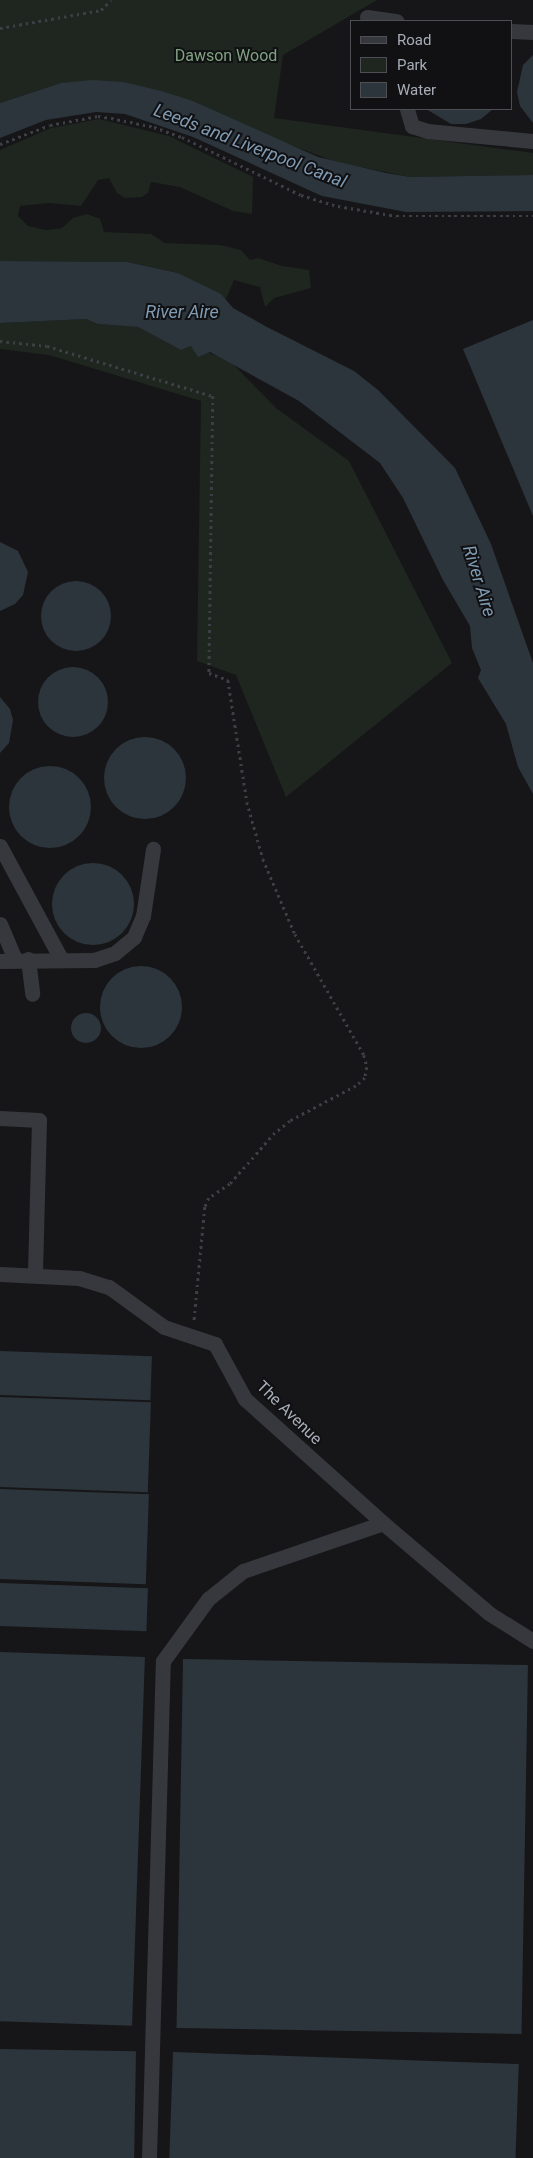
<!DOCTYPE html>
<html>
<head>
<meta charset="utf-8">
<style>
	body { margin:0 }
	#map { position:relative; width:533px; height:2158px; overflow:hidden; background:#161618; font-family:Roboto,sans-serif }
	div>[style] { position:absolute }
	.green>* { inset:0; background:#1e261f }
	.water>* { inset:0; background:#2c353c; transform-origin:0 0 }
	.round { border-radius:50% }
	.path>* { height:2.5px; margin-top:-1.25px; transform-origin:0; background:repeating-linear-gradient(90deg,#3d3f44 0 2.5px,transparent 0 6.5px) }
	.minor>* { height:15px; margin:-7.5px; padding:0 7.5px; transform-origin:7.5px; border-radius:7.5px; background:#37383d }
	span { translate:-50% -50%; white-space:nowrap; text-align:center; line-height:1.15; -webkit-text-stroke:4px #111113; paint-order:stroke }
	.park-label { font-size:16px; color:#7fa381 }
	.street-label { font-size:16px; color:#a8adb8 }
	.water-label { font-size:18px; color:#7f9bb3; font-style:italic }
	.legend { position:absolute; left:350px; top:20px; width:162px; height:90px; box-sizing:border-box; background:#111113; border:1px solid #4d4f55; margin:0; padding:6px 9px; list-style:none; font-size:15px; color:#a8adb8 }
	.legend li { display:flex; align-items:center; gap:10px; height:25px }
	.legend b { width:25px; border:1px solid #4d4f55 }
</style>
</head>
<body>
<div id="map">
	<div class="green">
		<div style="clip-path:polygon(0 0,377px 0,283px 55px,274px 118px,533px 153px,533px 175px,410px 177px,336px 162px,270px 137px,193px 101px,124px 82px,61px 83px,0 103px)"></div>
		<div style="clip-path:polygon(99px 119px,169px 136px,253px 177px,252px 214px,233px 211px,180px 187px,151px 182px,148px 193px,142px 197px,125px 198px,117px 193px,109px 178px,98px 180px,81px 206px,49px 203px,20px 206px,18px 216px,28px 226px,46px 230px,62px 228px,73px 218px,87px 214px,100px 219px,104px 232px,151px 234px,165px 243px,220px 245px,241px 250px,250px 260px,258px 258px,282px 266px,309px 270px,311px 288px,274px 298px,265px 307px,260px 287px,234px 280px,226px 299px,178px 273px,127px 262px,0 261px,0 150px,51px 128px)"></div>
		<div style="clip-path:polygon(86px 319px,98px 324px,138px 327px,181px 350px,191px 346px,230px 361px,276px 408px,349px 461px,452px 663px,286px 797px,236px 675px,197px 661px,201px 401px,49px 355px,0 349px,0 323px)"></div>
	</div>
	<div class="water">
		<div style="clip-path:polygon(533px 55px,533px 123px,520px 106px,517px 92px,523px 65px)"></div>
		<div style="clip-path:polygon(92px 80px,124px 82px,161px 91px,193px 101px,318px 157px,386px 173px,410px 177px,533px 175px,533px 211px,406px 212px,322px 196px,193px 137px,125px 114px,96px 112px,46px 120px,0 138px,0 103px,61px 83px)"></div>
		<div style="clip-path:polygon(426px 109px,493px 109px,481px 119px,466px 124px,451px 124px)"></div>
		<div style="clip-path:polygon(0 261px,127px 262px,178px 273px,221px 294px,233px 308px,267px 327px,354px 371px,378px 390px,455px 468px,491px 544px,533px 663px,533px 794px,518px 767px,506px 724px,478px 678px,481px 670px,472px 648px,470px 626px,443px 580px,403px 498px,380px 463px,299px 401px,210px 352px,198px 357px,191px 346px,181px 350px,138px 327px,98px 324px,86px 319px,0 323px)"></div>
		<div style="clip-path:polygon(533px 320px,533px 516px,463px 349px)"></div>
		<div style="clip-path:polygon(0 542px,18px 551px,28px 572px,23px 595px,15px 604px,0 611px)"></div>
		<div class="round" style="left:41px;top:581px;width:70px;height:70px"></div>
		<div class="round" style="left:38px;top:667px;width:70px;height:70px"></div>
		<div style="clip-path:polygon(0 697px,10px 709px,13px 720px,9px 743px,0 753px)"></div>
		<div class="round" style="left:104px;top:737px;width:82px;height:82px"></div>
		<div class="round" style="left:9px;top:766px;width:82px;height:82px"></div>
		<div class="round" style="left:52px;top:863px;width:82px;height:82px"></div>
		<div class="round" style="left:100px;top:966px;width:82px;height:82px"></div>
		<div class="round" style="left:71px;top:1013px;width:30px;height:30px"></div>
		<div style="left:0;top:1351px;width:152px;height:44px;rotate:2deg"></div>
		<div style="left:0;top:1397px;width:151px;height:90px;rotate:2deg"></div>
		<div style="left:0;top:1489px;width:149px;height:90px;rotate:2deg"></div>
		<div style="left:0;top:1583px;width:148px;height:43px;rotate:2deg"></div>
		<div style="left:0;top:1652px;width:145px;height:369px;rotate:2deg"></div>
		<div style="left:183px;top:1659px;width:345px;height:369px;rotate:1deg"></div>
		<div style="left:0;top:2049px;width:136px;height:109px;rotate:1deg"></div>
		<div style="left:173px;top:2052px;width:346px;height:106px;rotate:2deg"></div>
	</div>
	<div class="path">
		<div style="left:0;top:28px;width:103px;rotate:-10.1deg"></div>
		<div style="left:101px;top:10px;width:14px;rotate:-45deg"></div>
		<div style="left:0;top:144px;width:53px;rotate:-20.8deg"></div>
		<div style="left:50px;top:125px;width:49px;rotate:-10.6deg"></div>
		<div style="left:98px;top:116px;width:13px;rotate:9deg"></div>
		<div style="left:111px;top:118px;width:44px;rotate:11.8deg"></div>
		<div style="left:154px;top:127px;width:30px;rotate:20deg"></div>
		<div style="left:182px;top:137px;width:132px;rotate:26deg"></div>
		<div style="left:301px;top:195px;width:39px;rotate:17deg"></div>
		<div style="left:338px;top:206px;width:59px;rotate:9.8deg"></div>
		<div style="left:396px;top:216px;width:137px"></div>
		<div style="left:0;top:341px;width:47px;rotate:6.1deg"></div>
		<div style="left:47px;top:346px;width:173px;rotate:16.8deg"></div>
		<div style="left:213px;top:396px;width:277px;rotate:90.8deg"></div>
		<div style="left:209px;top:673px;width:20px;rotate:20deg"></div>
		<div style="left:228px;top:680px;width:123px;rotate:81.1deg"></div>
		<div style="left:247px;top:802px;width:59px;rotate:74.3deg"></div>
		<div style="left:263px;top:859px;width:82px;rotate:66.9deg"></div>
		<div style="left:295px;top:934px;width:139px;rotate:60.3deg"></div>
		<div style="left:364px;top:1055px;width:12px;rotate:76deg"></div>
		<div style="left:367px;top:1067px;width:11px;rotate:100deg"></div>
		<div style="left:365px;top:1078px;width:12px;rotate:138deg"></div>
		<div style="left:356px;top:1086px;width:75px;rotate:152.1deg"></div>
		<div style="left:290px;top:1121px;width:19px;rotate:141deg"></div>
		<div style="left:275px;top:1133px;width:68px;rotate:131.4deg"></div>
		<div style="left:230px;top:1184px;width:25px;rotate:146deg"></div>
		<div style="left:209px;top:1198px;width:10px;rotate:114deg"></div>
		<div style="left:205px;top:1207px;width:117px;rotate:95.4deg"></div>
	</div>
	<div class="minor">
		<div style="left:367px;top:17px;width:30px;rotate:8deg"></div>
		<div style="left:512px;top:31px;width:21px;rotate:3deg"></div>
		<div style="left:407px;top:109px;width:18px;rotate:74deg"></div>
		<div style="left:412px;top:126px;width:16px;rotate:18deg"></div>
		<div style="left:427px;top:131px;width:106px;rotate:5.4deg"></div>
		<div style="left:0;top:846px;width:128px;rotate:61.6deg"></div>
		<div style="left:0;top:924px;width:38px;rotate:67deg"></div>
		<div style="left:28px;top:959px;width:35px;rotate:83deg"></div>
		<div style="left:0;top:961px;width:94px;rotate:-0.6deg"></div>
		<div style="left:94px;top:960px;width:22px;rotate:-18deg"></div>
		<div style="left:115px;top:953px;width:25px;rotate:-40deg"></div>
		<div style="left:134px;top:937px;width:23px;rotate:-67deg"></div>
		<div style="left:143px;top:916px;width:68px;rotate:-81.5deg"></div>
		<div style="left:0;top:1118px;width:39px;rotate:3deg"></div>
		<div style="left:39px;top:1120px;width:154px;rotate:91.5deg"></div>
		<div style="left:0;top:1274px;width:79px;rotate:2.9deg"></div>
		<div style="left:79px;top:1278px;width:31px;rotate:17deg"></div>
		<div style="left:109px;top:1287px;width:68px;rotate:36deg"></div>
		<div style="left:164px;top:1327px;width:54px;rotate:18.4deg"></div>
		<div style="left:215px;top:1344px;width:63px;rotate:61.4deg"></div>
		<div style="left:245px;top:1399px;width:186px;rotate:41.9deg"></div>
		<div style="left:383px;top:1523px;width:140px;rotate:40.4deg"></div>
		<div style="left:490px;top:1614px;width:51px;rotate:32.1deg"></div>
		<div style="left:149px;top:2158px;width:497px;rotate:-88.4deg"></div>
		<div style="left:163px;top:1661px;width:77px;rotate:-54deg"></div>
		<div style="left:208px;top:1599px;width:45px;rotate:-38.7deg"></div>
		<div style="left:243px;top:1571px;width:148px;rotate:-18.9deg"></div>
	</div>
	<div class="park-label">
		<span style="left:226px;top:56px">Dawson Wood</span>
	</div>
	<div class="street-label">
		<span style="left:289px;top:1413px;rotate:44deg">The Avenue</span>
	</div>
	<div class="water-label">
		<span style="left:250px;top:146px;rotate:21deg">Leeds and Liverpool Canal</span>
		<span style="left:182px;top:312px">River Aire</span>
		<span style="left:479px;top:581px;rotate:73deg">River Aire</span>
	</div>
	<ul class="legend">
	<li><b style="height:6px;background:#37383d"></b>Road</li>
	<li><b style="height:14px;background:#1e261f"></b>Park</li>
	<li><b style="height:14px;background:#2c353c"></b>Water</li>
	</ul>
</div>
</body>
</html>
